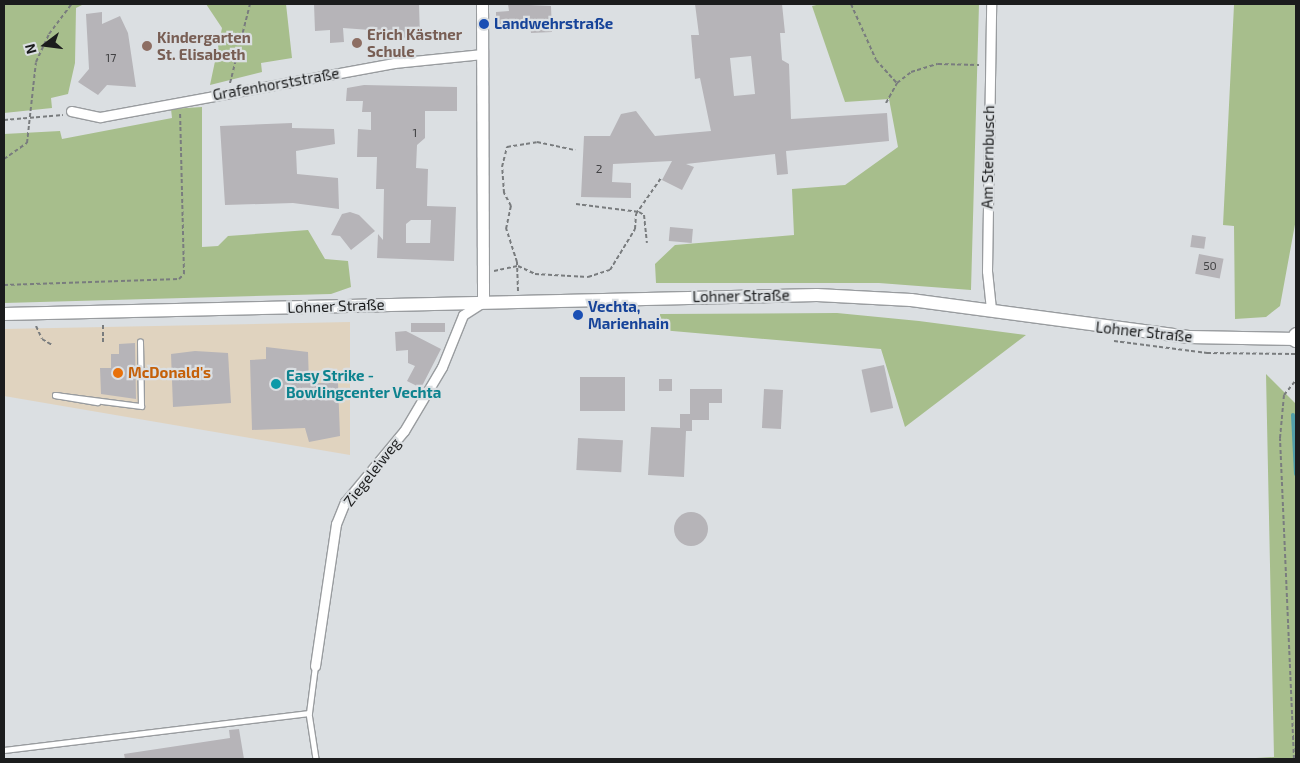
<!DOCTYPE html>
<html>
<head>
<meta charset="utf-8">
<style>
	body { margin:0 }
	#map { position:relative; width:1300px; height:763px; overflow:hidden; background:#dbdfe2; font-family:"Exo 2",sans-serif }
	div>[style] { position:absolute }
	.commercial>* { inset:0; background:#e0d3bf }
	.green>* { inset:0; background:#a7be8c }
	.stream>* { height:4px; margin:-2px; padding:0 2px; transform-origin:2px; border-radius:2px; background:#539fa9 }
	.building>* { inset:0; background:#b6b4b8; transform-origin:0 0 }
	.round { border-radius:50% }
	.path>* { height:2px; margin-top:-1px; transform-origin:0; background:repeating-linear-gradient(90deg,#797c7e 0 4px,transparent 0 6.5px) }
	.roads { filter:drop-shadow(1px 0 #999c9f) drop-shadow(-1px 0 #999c9f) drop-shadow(0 1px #999c9f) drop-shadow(0 -1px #999c9f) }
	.service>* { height:4.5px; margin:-2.25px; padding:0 2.25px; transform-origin:2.25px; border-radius:2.25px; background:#fff }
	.minor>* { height:9px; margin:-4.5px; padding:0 4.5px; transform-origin:4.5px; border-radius:4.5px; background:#fff }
	.tertiary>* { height:11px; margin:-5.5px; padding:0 5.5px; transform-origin:5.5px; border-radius:5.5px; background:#fff }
	.secondary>* { height:12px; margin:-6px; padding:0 6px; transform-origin:6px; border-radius:6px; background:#fff }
	.primary>* { height:15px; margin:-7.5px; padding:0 7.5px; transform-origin:7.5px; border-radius:7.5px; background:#fff }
	.dots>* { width:14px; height:14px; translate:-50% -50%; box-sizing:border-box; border:2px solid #dbdfe2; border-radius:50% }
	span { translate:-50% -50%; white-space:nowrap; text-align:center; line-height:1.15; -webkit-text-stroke:4.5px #dbdfe2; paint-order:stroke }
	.number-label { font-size:12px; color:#424244 }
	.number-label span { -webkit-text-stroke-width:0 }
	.transit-label { font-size:15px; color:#164399; font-weight:700 }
	.left { translate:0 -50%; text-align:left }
	.education-label { font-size:15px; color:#785e54; font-weight:700 }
	.street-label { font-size:15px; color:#1b1c1d }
	.food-label { font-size:15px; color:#c56008; font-weight:700 }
	.culture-label { font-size:15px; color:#0d838f; font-weight:700 }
	.frame { position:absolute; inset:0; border:5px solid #1b1c1d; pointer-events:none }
	.north { position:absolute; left:20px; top:20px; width:50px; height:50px; -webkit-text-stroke:4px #dbdfe2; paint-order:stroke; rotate:255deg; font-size:14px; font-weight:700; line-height:20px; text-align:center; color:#1b1c1d }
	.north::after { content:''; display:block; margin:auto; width:18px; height:22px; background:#1b1c1d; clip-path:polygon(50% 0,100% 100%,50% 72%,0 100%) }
</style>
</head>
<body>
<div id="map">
	<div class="commercial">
		<div style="clip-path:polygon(350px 322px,350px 455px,4px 396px,4px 329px)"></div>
	</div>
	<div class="green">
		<div style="clip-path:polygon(4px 4px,84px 4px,76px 8px,75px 63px,68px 94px,51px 98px,52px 108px,4px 113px)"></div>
		<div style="clip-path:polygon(206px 4px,286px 4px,292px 58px,261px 63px,262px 72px,210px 85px,222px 28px)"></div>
		<div style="clip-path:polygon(821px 4px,979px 4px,971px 290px,879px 283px,656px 283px,655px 264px,675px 245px,794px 235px,792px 189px,845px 185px,898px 147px,889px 99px,845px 102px,812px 6px)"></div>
		<div style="clip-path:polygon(1296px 4px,1296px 219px,1280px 306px,1266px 317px,1235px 319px,1234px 226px,1223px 225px,1234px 5px)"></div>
		<div style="clip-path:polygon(202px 107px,202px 247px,218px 246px,228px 236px,308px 230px,325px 259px,348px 261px,351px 287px,331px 294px,4px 303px,4px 134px,60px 131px,62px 139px,172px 118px,171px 109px)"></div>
		<div style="clip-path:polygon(837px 313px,919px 321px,1026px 335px,905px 427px,881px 349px,661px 330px,660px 314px)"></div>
		<div style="clip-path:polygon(1266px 374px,1296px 404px,1296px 759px,1240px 759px,1274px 757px)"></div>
	</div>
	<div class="stream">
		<div style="left:1293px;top:415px;width:59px;rotate:87.1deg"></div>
	</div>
	<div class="building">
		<div style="clip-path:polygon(314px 4px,419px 4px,420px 37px,370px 39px,370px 30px,343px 28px,344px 42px,330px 43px,330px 30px,315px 31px)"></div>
		<div style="clip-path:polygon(508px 4px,551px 6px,552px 32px,531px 33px,530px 23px,496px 24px,496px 12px,509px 11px)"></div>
		<div style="clip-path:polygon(evenodd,695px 4px,782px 4px,785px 33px,780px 33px,782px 60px,789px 64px,791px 119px,887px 113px,889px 141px,786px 151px,788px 174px,777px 175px,775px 154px,686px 164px,694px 167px,682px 190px,662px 180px,672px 161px,613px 164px,612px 182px,631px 183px,631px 198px,581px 197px,584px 136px,610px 136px,621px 114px,636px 111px,655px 136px,711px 131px,700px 78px,695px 79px,691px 35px,699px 35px,695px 4px,751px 56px,755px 94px,734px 96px,730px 58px,751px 56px)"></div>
		<div style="clip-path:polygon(102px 12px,102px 24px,120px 16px,128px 33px,136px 87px,107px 85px,98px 95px,78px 82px,89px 69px,86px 14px)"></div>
		<div style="clip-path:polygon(evenodd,364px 85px,457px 87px,457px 111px,425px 111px,425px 138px,417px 145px,416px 168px,428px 169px,427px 206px,456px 207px,454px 261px,377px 258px,378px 234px,383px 240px,384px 189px,376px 189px,377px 157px,357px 157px,358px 129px,371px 130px,371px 112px,362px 112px,363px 101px,346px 101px,347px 88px,364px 85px,411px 220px,431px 220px,430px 243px,406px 243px,406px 224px,411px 220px)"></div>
		<div style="clip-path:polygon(292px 123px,292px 128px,334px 129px,335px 144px,296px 151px,297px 174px,338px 178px,339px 209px,293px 203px,225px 205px,220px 126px)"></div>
		<div style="clip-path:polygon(350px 212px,359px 215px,375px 231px,351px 250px,340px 236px,331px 235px,342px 214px)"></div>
		<div style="left:670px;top:227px;width:23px;height:14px;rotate:5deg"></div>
		<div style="left:1192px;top:235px;width:14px;height:12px;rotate:8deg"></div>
		<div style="left:1199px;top:254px;width:25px;height:20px;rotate:11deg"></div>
		<div style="left:445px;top:323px;width:9px;height:34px;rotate:90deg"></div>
		<div style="clip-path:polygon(406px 331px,441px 349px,421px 388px,407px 381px,415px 366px,408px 363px,408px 350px,396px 351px,395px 332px)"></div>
		<div style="clip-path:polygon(135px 343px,136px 399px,101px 394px,100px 368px,111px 368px,111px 354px,119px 354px,119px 344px)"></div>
		<div style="clip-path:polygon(266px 347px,308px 352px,309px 383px,338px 383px,340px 436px,309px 442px,305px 428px,252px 430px,250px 360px,266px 359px)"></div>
		<div style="clip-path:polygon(195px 351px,228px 353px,231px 403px,173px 407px,171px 354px)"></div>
		<div style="left:884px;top:365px;width:44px;height:23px;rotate:78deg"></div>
		<div style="left:580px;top:377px;width:45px;height:34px"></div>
		<div style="left:672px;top:379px;width:12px;height:13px;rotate:90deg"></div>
		<div style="clip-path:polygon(690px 389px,722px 389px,722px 403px,709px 403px,709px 420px,692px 420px,692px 431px,686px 431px,684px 477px,648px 475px,651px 427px,680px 428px,680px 414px,690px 414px)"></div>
		<div style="left:764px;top:389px;width:19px;height:39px;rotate:3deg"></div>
		<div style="left:578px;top:438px;width:45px;height:32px;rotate:3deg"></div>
		<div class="round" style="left:674px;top:512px;width:34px;height:34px"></div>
		<div style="clip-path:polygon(239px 729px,244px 759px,125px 759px,124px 754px,230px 738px,229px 730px)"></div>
	</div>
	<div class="path">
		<div style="left:851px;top:4px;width:61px;rotate:65.9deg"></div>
		<div style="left:876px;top:60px;width:31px;rotate:48deg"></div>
		<div style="left:230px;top:83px;width:81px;rotate:-75.8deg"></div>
		<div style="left:886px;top:103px;width:23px;rotate:-61deg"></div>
		<div style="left:897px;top:83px;width:18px;rotate:-38deg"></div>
		<div style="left:911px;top:72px;width:28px;rotate:-17deg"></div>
		<div style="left:938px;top:64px;width:41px;rotate:1.4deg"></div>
		<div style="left:4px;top:120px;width:59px;rotate:-4.8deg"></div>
		<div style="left:4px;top:159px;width:28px;rotate:-35deg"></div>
		<div style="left:27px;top:143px;width:81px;rotate:-83.7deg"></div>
		<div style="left:36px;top:62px;width:31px;rotate:-65deg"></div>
		<div style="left:49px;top:34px;width:38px;rotate:-53deg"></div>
		<div style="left:576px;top:204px;width:64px;rotate:7.2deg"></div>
		<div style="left:639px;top:212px;width:6px;rotate:31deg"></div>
		<div style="left:644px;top:215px;width:28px;rotate:84deg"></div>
		<div style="left:494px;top:271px;width:25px;rotate:-12deg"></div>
		<div style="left:518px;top:266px;width:19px;rotate:25deg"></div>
		<div style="left:535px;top:274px;width:53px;rotate:3.2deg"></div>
		<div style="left:588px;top:277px;width:23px;rotate:-18deg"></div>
		<div style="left:610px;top:270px;width:48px;rotate:-58.6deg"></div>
		<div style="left:635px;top:229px;width:15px;rotate:-86deg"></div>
		<div style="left:636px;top:214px;width:44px;rotate:-55.2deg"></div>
		<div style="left:4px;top:285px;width:175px;rotate:-2deg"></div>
		<div style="left:179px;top:279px;width:7px;rotate:-45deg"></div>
		<div style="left:184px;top:274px;width:162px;rotate:-91.4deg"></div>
		<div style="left:518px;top:291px;width:29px;rotate:-92deg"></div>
		<div style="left:517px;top:262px;width:35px;rotate:-108deg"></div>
		<div style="left:506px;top:229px;width:24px;rotate:-78deg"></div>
		<div style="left:511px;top:206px;width:15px;rotate:-118deg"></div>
		<div style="left:504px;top:193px;width:26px;rotate:-94deg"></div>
		<div style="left:502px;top:167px;width:21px;rotate:-76deg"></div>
		<div style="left:507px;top:147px;width:30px;rotate:-9deg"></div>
		<div style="left:537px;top:142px;width:39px;rotate:12deg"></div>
		<div style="left:103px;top:325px;width:18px;rotate:90deg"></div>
		<div style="left:36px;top:326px;width:14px;rotate:65deg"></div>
		<div style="left:42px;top:339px;width:12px;rotate:31deg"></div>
		<div style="left:1114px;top:341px;width:94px;rotate:7.4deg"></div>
		<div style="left:1207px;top:353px;width:89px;rotate:0.6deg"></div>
		<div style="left:1294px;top:759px;width:321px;rotate:-92.5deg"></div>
		<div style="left:1280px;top:438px;width:43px;rotate:-84.7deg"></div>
		<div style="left:1284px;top:395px;width:19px;rotate:-51deg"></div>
	</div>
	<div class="roads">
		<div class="service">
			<div style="left:55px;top:395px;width:87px;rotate:7.3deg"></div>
			<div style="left:141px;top:406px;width:64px;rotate:-90.9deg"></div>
			<div style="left:55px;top:395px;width:43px;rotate:9.5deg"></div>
			<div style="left:309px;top:713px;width:47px;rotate:81.3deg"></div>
			<div style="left:4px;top:750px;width:307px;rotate:-6.9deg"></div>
			<div style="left:309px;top:713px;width:47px;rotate:-82.7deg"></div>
		</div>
		<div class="minor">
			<div style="left:71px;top:111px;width:30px;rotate:12deg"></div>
			<div style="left:100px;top:117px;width:299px;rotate:-10.4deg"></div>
			<div style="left:394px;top:63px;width:89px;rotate:-5.8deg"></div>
			<div style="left:991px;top:309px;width:38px;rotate:-96deg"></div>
			<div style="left:987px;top:271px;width:267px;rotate:-89.1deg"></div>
			<div style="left:315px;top:666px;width:144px;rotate:-81.6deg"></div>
			<div style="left:336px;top:524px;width:24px;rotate:-68deg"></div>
			<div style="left:345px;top:502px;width:92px;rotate:-50.3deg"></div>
			<div style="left:404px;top:431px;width:74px;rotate:-59.3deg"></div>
			<div style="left:442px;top:367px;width:56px;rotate:-68deg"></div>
			<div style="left:463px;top:315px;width:20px;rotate:-33deg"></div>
		</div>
		<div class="tertiary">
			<div style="left:482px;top:4px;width:298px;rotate:89.8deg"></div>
		</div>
		<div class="secondary">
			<div style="left:4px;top:314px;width:813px;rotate:-1.34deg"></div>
			<div style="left:817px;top:295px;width:94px;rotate:3deg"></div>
			<div style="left:911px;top:300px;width:280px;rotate:7.6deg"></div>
			<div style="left:1189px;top:337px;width:107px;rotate:1.1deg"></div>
		</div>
		<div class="primary">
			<div style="left:1295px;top:339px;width:4px;rotate:-76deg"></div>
		</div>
	</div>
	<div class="dots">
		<div style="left:484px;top:24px;background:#1a4fb4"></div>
		<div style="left:357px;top:43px;background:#8d6e63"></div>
		<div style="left:147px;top:46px;background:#8d6e63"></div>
		<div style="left:578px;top:315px;background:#1a4fb4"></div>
		<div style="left:118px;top:373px;background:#e8710a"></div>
		<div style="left:276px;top:384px;background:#0f9aa8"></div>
	</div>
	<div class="number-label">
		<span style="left:111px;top:58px">17</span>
		<span style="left:415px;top:133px">1</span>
		<span style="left:599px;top:169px">2</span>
		<span style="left:1210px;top:266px">50</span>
	</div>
	<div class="transit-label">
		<span class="left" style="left:494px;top:24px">Landwehrstraße</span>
		<span class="left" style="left:588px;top:315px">Vechta,<br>Marienhain</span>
	</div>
	<div class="education-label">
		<span class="left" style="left:367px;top:43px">Erich Kästner<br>Schule</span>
		<span class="left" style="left:157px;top:46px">Kindergarten<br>St. Elisabeth</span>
	</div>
	<div class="street-label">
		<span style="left:276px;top:84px;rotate:-10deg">Grafenhorststraße</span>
		<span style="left:988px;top:157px;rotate:-89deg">Am Sternbusch</span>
		<span style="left:741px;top:296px;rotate:-1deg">Lohner Straße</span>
		<span style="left:336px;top:306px;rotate:-2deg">Lohner Straße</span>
		<span style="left:1144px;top:332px;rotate:6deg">Lohner Straße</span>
		<span style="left:372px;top:472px;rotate:-52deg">Ziegeleiweg</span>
	</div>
	<div class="food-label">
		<span class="left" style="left:128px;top:373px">McDonald's</span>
	</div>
	<div class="culture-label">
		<span class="left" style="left:286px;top:384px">Easy Strike -<br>Bowlingcenter Vechta</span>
	</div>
	<div class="frame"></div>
	<div class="north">N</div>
</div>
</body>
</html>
